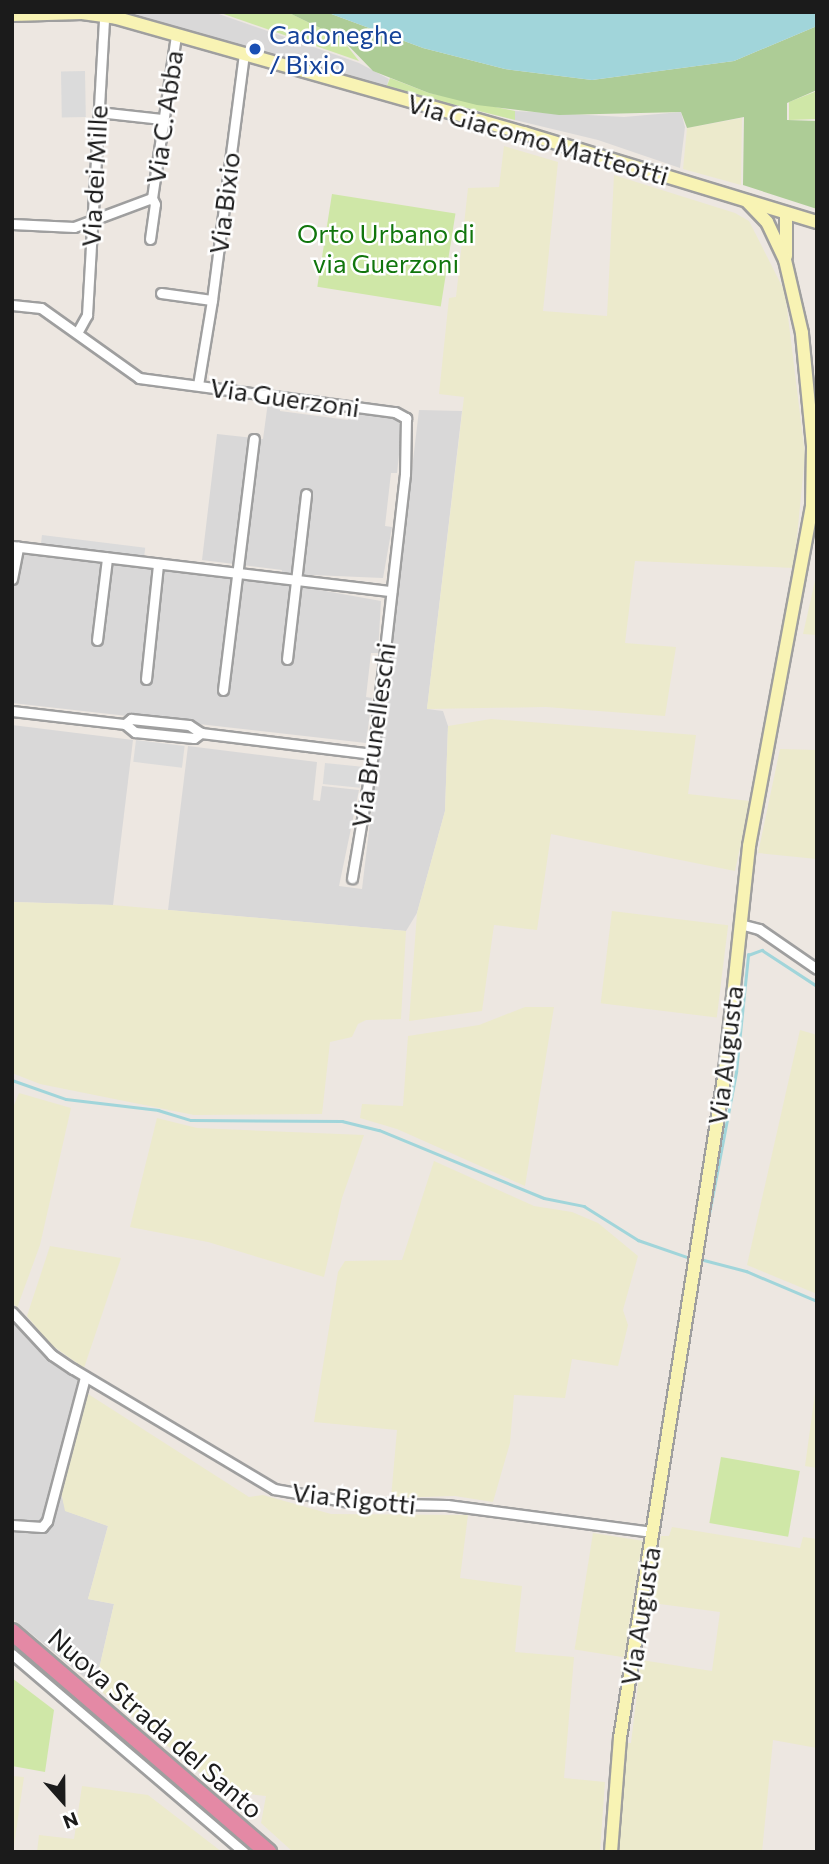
<!DOCTYPE html>
<html>
<head>
<meta charset="utf-8">
<style>
	body { margin:0 }
	#map { position:relative; width:829px; height:1864px; overflow:hidden; background:#ede7e1; font-family:Commissioner,sans-serif }
	div>[style] { position:absolute }
	.residential>* { inset:0; background:#d9d8d8 }
	.farmland>* { inset:0; background:#eceacc; transform-origin:0 0 }
	.grass>* { inset:0; background:#cfe7a7; transform-origin:0 0 }
	.forest>* { inset:0; background:#adcc96 }
	.parking>* { inset:0; background:#dbdbdb; transform-origin:0 0 }
	.water>* { inset:0; background:#a1d5da }
	.stream>* { height:2.5px; margin:-1.25px; padding:0 1.25px; transform-origin:1.25px; border-radius:1.25px; background:#a1d5da }
	.roads { filter:drop-shadow(2px 0 #9f9f9f) drop-shadow(-2px 0 #9f9f9f) drop-shadow(0 2px #9f9f9f) drop-shadow(0 -2px #9f9f9f) }
	.street>* { height:9px; margin:-4.5px; padding:0 4.5px; transform-origin:4.5px; border-radius:4.5px; background:#fff }
	.secondary>* { height:12px; margin:-6px; padding:0 6px; transform-origin:6px; border-radius:6px; background:#f8f3b4 }
	.highway>* { height:16px; margin:-8px; padding:0 8px; transform-origin:8px; border-radius:8px; background:#e489a5 }
	.dots>* { width:19px; height:19px; translate:-50% -50%; box-sizing:border-box; border:4px solid #fff; border-radius:50% }
	span { translate:-50% -50%; white-space:nowrap; text-align:center; line-height:1.15; -webkit-text-stroke:5px #fff; paint-order:stroke }
	.transit-label { font-size:26px; color:#164399 }
	.left { translate:0 -50%; text-align:left }
	.street-label { font-size:26px; color:#1b1b1b }
	.park-label { font-size:26px; color:#11760d }
	.frame { position:absolute; inset:0; border:14px solid #1b1b1b; pointer-events:none }
	.north { position:absolute; left:28px; top:1766px; width:70px; height:70px; -webkit-text-stroke:5px #fff; paint-order:stroke; rotate:159deg; font-size:19px; font-weight:700; line-height:28px; text-align:center; color:#1b1b1b }
	.north::after { content:''; display:block; margin:auto; width:24px; height:32px; background:#1b1b1b; clip-path:polygon(50% 0,100% 100%,50% 72%,0 100%) }
</style>
</head>
<body>
<div id="map">
	<div class="residential">
		<div style="clip-path:polygon(128px 12px,213px 12px,359px 63px,389px 79px,386px 88px,356px 81px)"></div>
		<div style="clip-path:polygon(515px 111px,624px 117px,681px 112px,685px 127px,680px 168px,598px 140px,515px 120px)"></div>
		<div style="clip-path:polygon(268px 402px,280px 403px,280px 411px,348px 420px,350px 413px,396px 419px,402px 427px,397px 473px,391px 473px,385px 526px,392px 527px,383px 578px,312px 575px,314px 589px,381px 601px,378px 653px,371px 653px,366px 697px,372px 698px,366px 743px,12px 703px,12px 551px,278px 584px,282px 570px,202px 560px,217px 434px,263px 439px)"></div>
		<div style="clip-path:polygon(419px 410px,462px 411px,427px 709px,443px 711px,448px 726px,445px 811px,417px 913px,406px 931px,168px 910px,188px 746px,317px 762px,313px 800px,320px 801px,322px 786px,359px 790px,339px 886px,362px 889px)"></div>
		<div style="clip-path:polygon(12px 725px,133px 740px,113px 905px,12px 902px)"></div>
		<div style="clip-path:polygon(12px 1302px,50px 1344px,81px 1368px,87px 1385px,61px 1493px,66px 1511px,108px 1526px,88px 1599px,114px 1604px,95px 1686px,12px 1618px)"></div>
	</div>
	<div class="farmland">
		<div style="clip-path:polygon(742px 118px,741px 185px,683px 169px,687px 128px)"></div>
		<div style="clip-path:polygon(504px 146px,558px 162px,543px 311px,607px 316px,614px 175px,735px 213px,749px 221px,785px 292px,805px 455px,794px 568px,635px 561px,625px 643px,676px 647px,665px 716px,546px 707px,427px 709px,464px 397px,439px 394px,449px 298px,456px 297px,468px 188px,499px 187px)"></div>
		<div style="clip-path:polygon(817px 572px,817px 635px,803px 634px)"></div>
		<div style="clip-path:polygon(491px 719px,696px 735px,688px 794px,750px 801px,735px 871px,551px 834px,537px 930px,494px 925px,482px 1011px,409px 1021px,417px 913px,445px 811px,448px 726px)"></div>
		<div style="clip-path:polygon(780px 749px,817px 750px,817px 859px,758px 853px)"></div>
		<div style="clip-path:polygon(12px 902px,113px 905px,406px 931px,401px 1019px,366px 1020px,358px 1024px,352px 1037px,330px 1042px,322px 1114px,194px 1115px,40px 1084px,12px 1073px)"></div>
		<div style="left:612px;top:911px;width:117px;height:93px;rotate:7deg"></div>
		<div style="clip-path:polygon(525px 1007px,554px 1007px,525px 1186px,397px 1129px,360px 1118px,362px 1104px,403px 1106px,408px 1036px,479px 1025px)"></div>
		<div style="clip-path:polygon(800px 1030px,817px 1035px,817px 1294px,747px 1265px)"></div>
		<div style="clip-path:polygon(19px 1093px,71px 1108px,40px 1245px,17px 1308px,12px 1302px,12px 1110px)"></div>
		<div style="clip-path:polygon(157px 1118px,197px 1128px,364px 1135px,342px 1198px,324px 1277px,208px 1242px,130px 1227px)"></div>
		<div style="clip-path:polygon(434px 1161px,534px 1206px,572px 1212px,598px 1223px,638px 1256px,623px 1310px,628px 1325px,618px 1366px,572px 1359px,565px 1398px,514px 1395px,510px 1443px,493px 1502px,455px 1496px,391px 1498px,397px 1430px,314px 1422px,338px 1272px,345px 1261px,402px 1260px)"></div>
		<div style="clip-path:polygon(50px 1246px,121px 1258px,84px 1368px,50px 1344px,27px 1316px)"></div>
		<div style="clip-path:polygon(817px 1379px,817px 1468px,805px 1466px)"></div>
		<div style="clip-path:polygon(85px 1392px,249px 1497px,263px 1495px,331px 1514px,468px 1515px,460px 1578px,522px 1586px,515px 1652px,574px 1657px,564px 1778px,605px 1782px,600px 1852px,293px 1852px,261px 1823px,266px 1796px,222px 1791px,95px 1686px,114px 1604px,88px 1599px,108px 1526px,65px 1511px,61px 1492px)"></div>
		<div style="clip-path:polygon(672px 1527px,800px 1548px,803px 1537px,817px 1539px,817px 1748px,773px 1740px,762px 1852px,615px 1852px,624px 1743px,631px 1743px,641px 1660px,712px 1671px,720px 1612px,652px 1603px,661px 1536px,669px 1536px)"></div>
		<div style="left:593px;top:1533px;width:50px;height:118px;rotate:9deg"></div>
		<div style="clip-path:polygon(12px 1776px,24px 1777px,13px 1852px,12px 1852px)"></div>
		<div style="clip-path:polygon(82px 1786px,148px 1795px,222px 1852px,37px 1852px,39px 1835px,74px 1839px)"></div>
	</div>
	<div class="grass">
		<div style="clip-path:polygon(218px 12px,287px 12px,341px 38px,359px 61px)"></div>
		<div style="clip-path:polygon(390px 78px,429px 93px,515px 111px,515px 120px,386px 88px)"></div>
		<div style="clip-path:polygon(817px 91px,817px 119px,789px 120px,789px 102px)"></div>
		<div style="left:332px;top:194px;width:125px;height:94px;rotate:9deg"></div>
		<div style="left:721px;top:1457px;width:80px;height:67px;rotate:10deg"></div>
		<div style="clip-path:polygon(12px 1678px,54px 1710px,45px 1772px,12px 1766px)"></div>
	</div>
	<div class="forest">
		<div style="clip-path:polygon(287px 12px,326px 12px,423px 48px,505px 69px,592px 80px,734px 61px,817px 26px,817px 90px,787px 103px,787px 120px,817px 121px,817px 209px,743px 185px,744px 117px,687px 128px,681px 112px,559px 115px,477px 105px,429px 93px,373px 71px,341px 38px)"></div>
	</div>
	<div class="parking">
		<div style="left:85px;top:71px;width:46px;height:24px;rotate:89deg"></div>
		<div style="left:282px;top:401px;width:49px;height:8px;rotate:8deg"></div>
		<div style="left:42px;top:535px;width:104px;height:9px;rotate:7deg"></div>
		<div style="left:136px;top:740px;width:49px;height:22px;rotate:7deg"></div>
		<div style="left:325px;top:763px;width:37px;height:21px;rotate:6deg"></div>
	</div>
	<div class="water">
		<div style="clip-path:polygon(326px 12px,817px 12px,817px 26px,734px 61px,592px 80px,505px 69px,423px 48px)"></div>
	</div>
	<div class="stream">
		<div style="left:12px;top:1080px;width:57px;rotate:19.4deg"></div>
		<div style="left:66px;top:1099px;width:93px;rotate:6.8deg"></div>
		<div style="left:158px;top:1110px;width:34px;rotate:17deg"></div>
		<div style="left:191px;top:1120px;width:151px;rotate:0.4deg"></div>
		<div style="left:342px;top:1121px;width:38px;rotate:14deg"></div>
		<div style="left:379px;top:1130px;width:178px;rotate:22.4deg"></div>
		<div style="left:544px;top:1198px;width:41px;rotate:11.3deg"></div>
		<div style="left:584px;top:1206px;width:64px;rotate:32.2deg"></div>
		<div style="left:638px;top:1240px;width:55px;rotate:19.1deg"></div>
		<div style="left:709px;top:1214px;width:145px;rotate:-79.2deg"></div>
		<div style="left:736px;top:1072px;width:118px;rotate:-84.1deg"></div>
		<div style="left:748px;top:955px;width:15px;rotate:-20deg"></div>
		<div style="left:762px;top:950px;width:66px;rotate:33.2deg"></div>
		<div style="left:700px;top:1259px;width:48px;rotate:14.6deg"></div>
		<div style="left:746px;top:1271px;width:77px;rotate:22.9deg"></div>
	</div>
	<div class="roads">
		<div class="street">
			<div style="left:98px;top:112px;width:64px;rotate:6.2deg"></div>
			<div style="left:152px;top:198px;width:165px;rotate:-81.6deg"></div>
			<div style="left:12px;top:224px;width:62px;rotate:2.8deg"></div>
			<div style="left:74px;top:227px;width:83px;rotate:-20.4deg"></div>
			<div style="left:150px;top:239px;width:35px;rotate:-82deg"></div>
			<div style="left:155px;top:204px;width:7px;rotate:-117deg"></div>
			<div style="left:161px;top:293px;width:51px;rotate:7.8deg"></div>
			<div style="left:212px;top:300px;width:248px;rotate:-82.6deg"></div>
			<div style="left:12px;top:305px;width:29px;rotate:6deg"></div>
			<div style="left:41px;top:308px;width:120px;rotate:35.5deg"></div>
			<div style="left:139px;top:378px;width:258px;rotate:7.6deg"></div>
			<div style="left:395px;top:412px;width:13px;rotate:29deg"></div>
			<div style="left:406px;top:418px;width:56px;rotate:91deg"></div>
			<div style="left:405px;top:474px;width:282px;rotate:96.5deg"></div>
			<div style="left:373px;top:754px;width:126px;rotate:99.6deg"></div>
			<div style="left:77px;top:333px;width:21px;rotate:-61deg"></div>
			<div style="left:87px;top:315px;width:299px;rotate:-86.7deg"></div>
			<div style="left:198px;top:385px;width:86px;rotate:-80.6deg"></div>
			<div style="left:12px;top:546px;width:382px;rotate:6.8deg"></div>
			<div style="left:12px;top:579px;width:33px;rotate:-79deg"></div>
			<div style="left:97px;top:640px;width:83px;rotate:-83deg"></div>
			<div style="left:287px;top:659px;width:166px;rotate:-83.4deg"></div>
			<div style="left:146px;top:679px;width:116px;rotate:-84deg"></div>
			<div style="left:223px;top:690px;width:253px;rotate:-83deg"></div>
			<div style="left:12px;top:711px;width:114px;rotate:6.6deg"></div>
			<div style="left:125px;top:724px;width:13px;rotate:39deg"></div>
			<div style="left:135px;top:732px;width:59px;rotate:5.8deg"></div>
			<div style="left:194px;top:738px;width:9px;rotate:-36deg"></div>
			<div style="left:125px;top:724px;width:8px;rotate:-40deg"></div>
			<div style="left:131px;top:719px;width:58px;rotate:5.9deg"></div>
			<div style="left:189px;top:725px;width:14px;rotate:34deg"></div>
			<div style="left:201px;top:733px;width:173px;rotate:7deg"></div>
			<div style="left:740px;top:924px;width:20px;rotate:15deg"></div>
			<div style="left:759px;top:929px;width:70px;rotate:34.6deg"></div>
			<div style="left:12px;top:1312px;width:59px;rotate:47.1deg"></div>
			<div style="left:52px;top:1355px;width:25px;rotate:34deg"></div>
			<div style="left:73px;top:1369px;width:234px;rotate:30.8deg"></div>
			<div style="left:274px;top:1489px;width:81px;rotate:9.9deg"></div>
			<div style="left:354px;top:1503px;width:93px;rotate:1.2deg"></div>
			<div style="left:447px;top:1505px;width:207px;rotate:7.5deg"></div>
			<div style="left:12px;top:1525px;width:30px;rotate:4deg"></div>
			<div style="left:42px;top:1527px;width:8px;rotate:-50deg"></div>
			<div style="left:47px;top:1521px;width:149px;rotate:-75.2deg"></div>
			<div style="left:12px;top:1654px;width:305px;rotate:40.5deg"></div>
		</div>
		<div class="secondary">
			<div style="left:12px;top:15px;width:70px;rotate:-1.6deg"></div>
			<div style="left:82px;top:13px;width:35px;rotate:8deg"></div>
			<div style="left:117px;top:18px;width:423px;rotate:15.8deg"></div>
			<div style="left:524px;top:133px;width:306px;rotate:16.9deg"></div>
			<div style="left:786px;top:256px;width:43px;rotate:-90deg"></div>
			<div style="left:611px;top:1852px;width:114px;rotate:-85.5deg"></div>
			<div style="left:620px;top:1738px;width:675px;rotate:-81.05deg"></div>
			<div style="left:725px;top:1071px;width:226px;rotate:-83.9deg"></div>
			<div style="left:749px;top:846px;width:347px;rotate:-79.5deg"></div>
			<div style="left:812px;top:505px;width:59px;rotate:-89deg"></div>
			<div style="left:813px;top:446px;width:114px;rotate:-95.6deg"></div>
			<div style="left:802px;top:333px;width:75px;rotate:-103.1deg"></div>
			<div style="left:785px;top:260px;width:42px;rotate:-115.3deg"></div>
			<div style="left:767px;top:222px;width:29px;rotate:-134deg"></div>
		</div>
		<div class="highway">
			<div style="left:12px;top:1632px;width:338px;rotate:40.7deg"></div>
		</div>
	</div>
	<div class="dots">
		<div style="left:255px;top:49px;background:#1a4fb4"></div>
	</div>
	<div class="transit-label">
		<span class="left" style="left:269px;top:49px">Cadoneghe<br>/ Bixio</span>
	</div>
	<div class="street-label">
		<span style="left:164px;top:117px;rotate:-82deg">Via C. Abba</span>
		<span style="left:538px;top:139px;rotate:16deg">Via Giacomo Matteotti</span>
		<span style="left:94px;top:176px;rotate:-87deg">Via dei Mille</span>
		<span style="left:224px;top:203px;rotate:-83deg">Via Bixio</span>
		<span style="left:285px;top:397px;rotate:8deg">Via Guerzoni</span>
		<span style="left:373px;top:735px;rotate:-82deg">Via Brunelleschi</span>
		<span style="left:725px;top:1055px;rotate:-83deg">Via Augusta</span>
		<span style="left:354px;top:1498px;rotate:6deg">Via Rigotti</span>
		<span style="left:640px;top:1616px;rotate:-81deg">Via Augusta</span>
		<span style="left:156px;top:1723px;rotate:41deg">Nuova Strada del Santo</span>
	</div>
	<div class="park-label">
		<span style="left:386px;top:248px">Orto Urbano di<br>via Guerzoni</span>
	</div>
	<div class="frame"></div>
	<div class="north">N</div>
</div>
</body>
</html>
